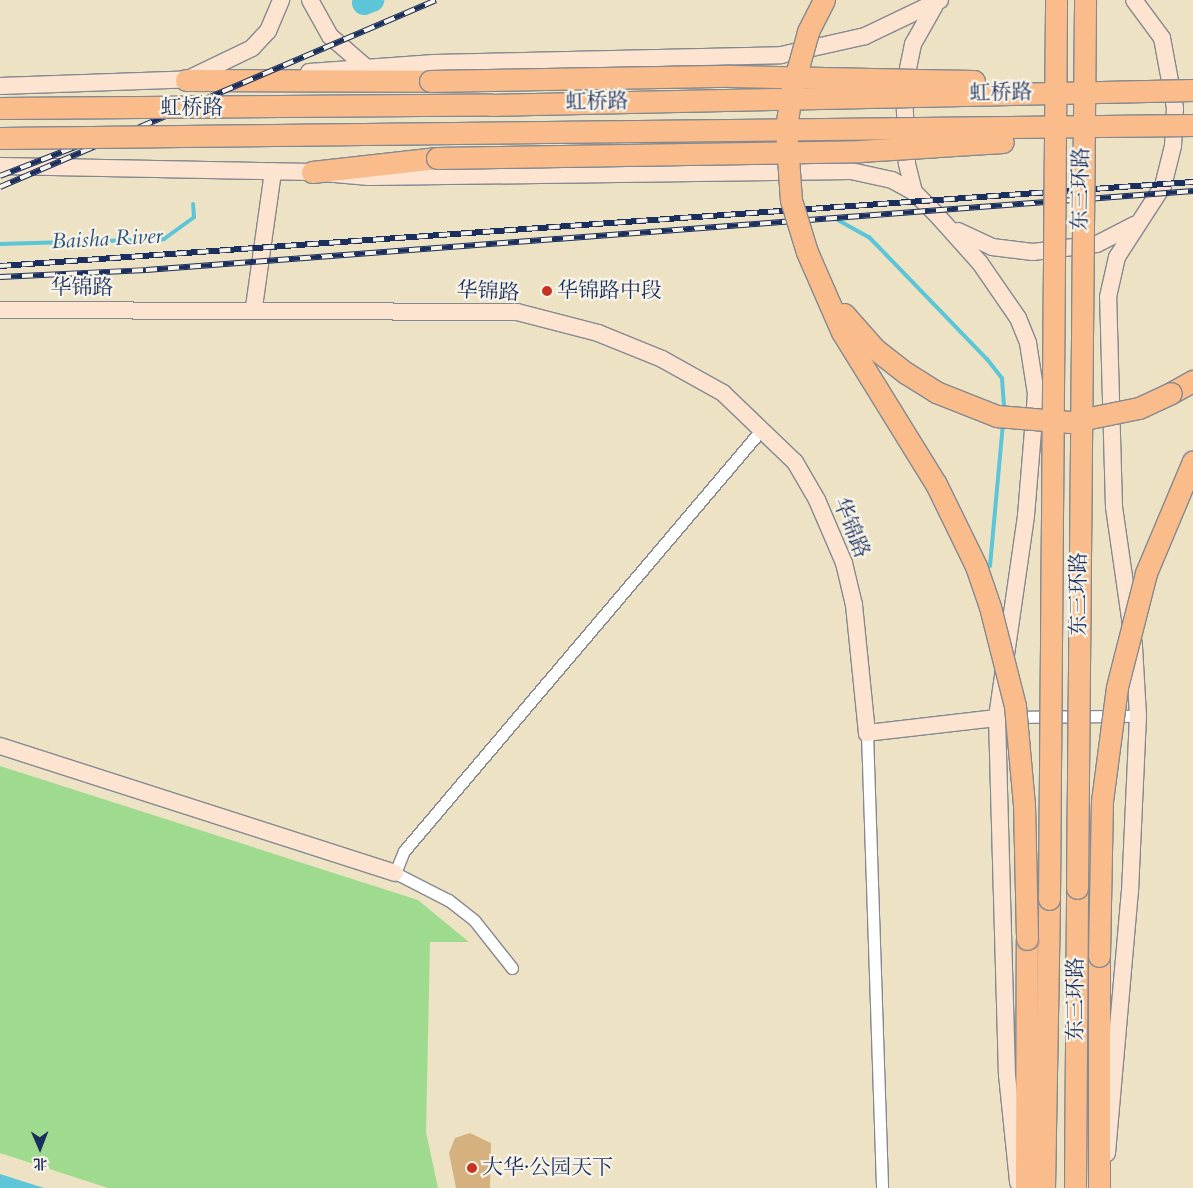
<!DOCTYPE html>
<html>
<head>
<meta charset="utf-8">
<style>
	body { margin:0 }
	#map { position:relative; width:1193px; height:1188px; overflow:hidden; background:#ede3c4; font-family:Cardo,"Noto Serif SC",serif }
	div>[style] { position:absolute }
	.green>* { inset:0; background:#9fdb8f }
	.water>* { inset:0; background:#5cc5d7 }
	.stream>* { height:4px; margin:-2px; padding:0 2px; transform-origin:2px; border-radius:2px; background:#5cc5d7 }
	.river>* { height:24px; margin:-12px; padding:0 12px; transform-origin:12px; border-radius:12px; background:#5cc5d7 }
	.building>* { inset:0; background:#d6b180 }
	.roads { filter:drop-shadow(1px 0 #848991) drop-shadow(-1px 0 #848991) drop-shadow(0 1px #848991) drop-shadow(0 -1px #848991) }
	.street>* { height:11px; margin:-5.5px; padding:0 5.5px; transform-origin:5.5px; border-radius:5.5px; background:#fff }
	.secondary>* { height:16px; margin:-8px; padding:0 8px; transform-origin:8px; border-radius:8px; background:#fde4d0 }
	.highway>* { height:21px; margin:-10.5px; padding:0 10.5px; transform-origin:10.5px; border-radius:10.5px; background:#f9bc8a }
	.rail>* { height:5.5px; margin-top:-2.75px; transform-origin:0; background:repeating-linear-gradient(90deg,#f7f3e8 0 11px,#1b2f5e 0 22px); box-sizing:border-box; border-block:1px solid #1b2f5e }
	.bridges { filter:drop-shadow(1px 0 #848991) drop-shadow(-1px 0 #848991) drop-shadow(0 1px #848991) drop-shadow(0 -1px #848991) }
	.highway-bridge>* { height:21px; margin:-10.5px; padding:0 10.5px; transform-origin:10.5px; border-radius:10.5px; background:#f9bc8a }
	.dots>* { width:14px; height:14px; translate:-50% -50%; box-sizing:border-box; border:2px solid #f7f3e8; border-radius:50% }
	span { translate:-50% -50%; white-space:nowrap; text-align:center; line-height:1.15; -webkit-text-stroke:4.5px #f7f3e8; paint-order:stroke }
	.street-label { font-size:21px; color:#1b2f5e }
	.poi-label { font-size:21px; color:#1b2f5e }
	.left { translate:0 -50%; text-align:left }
	.water-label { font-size:22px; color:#2b547c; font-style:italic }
	.north { position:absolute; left:15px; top:1123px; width:50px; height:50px; -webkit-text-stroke:4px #f7f3e8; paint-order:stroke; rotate:179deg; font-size:14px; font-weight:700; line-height:20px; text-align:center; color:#1b2f5e }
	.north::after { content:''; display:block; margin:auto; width:18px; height:22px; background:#1b2f5e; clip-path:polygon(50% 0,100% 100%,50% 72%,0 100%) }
</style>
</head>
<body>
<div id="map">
	<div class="green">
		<div style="clip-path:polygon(0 766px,418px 900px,469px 942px,430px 942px,426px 1132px,438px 1188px,108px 1188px,0 1153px)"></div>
	</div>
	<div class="water">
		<div style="clip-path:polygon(0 1174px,44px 1188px,0 1188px)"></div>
	</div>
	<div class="stream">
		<div style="left:836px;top:219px;width:38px;rotate:29deg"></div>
		<div style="left:869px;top:237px;width:170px;rotate:46deg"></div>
		<div style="left:987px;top:359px;width:24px;rotate:52deg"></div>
		<div style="left:1002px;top:378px;width:32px;rotate:86deg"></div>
		<div style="left:0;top:244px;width:164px;rotate:-1.7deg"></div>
		<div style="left:164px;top:239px;width:37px;rotate:-36deg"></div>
		<div style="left:194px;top:217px;width:13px;rotate:-94deg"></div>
		<div style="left:990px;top:566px;width:143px;rotate:-84.8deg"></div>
	</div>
	<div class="river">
		<div style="left:364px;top:3px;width:9px;rotate:-21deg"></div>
	</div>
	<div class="building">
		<div style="clip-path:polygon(470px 1133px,491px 1143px,490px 1188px,456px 1188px,449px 1153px,455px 1138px)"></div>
	</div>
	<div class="roads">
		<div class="street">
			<div style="left:1011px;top:717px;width:127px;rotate:-0.5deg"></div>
			<div style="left:867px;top:733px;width:455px;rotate:88.1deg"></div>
			<div style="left:512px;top:968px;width:61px;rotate:-128.4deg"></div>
			<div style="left:474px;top:920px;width:33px;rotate:-142deg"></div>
			<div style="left:448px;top:900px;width:59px;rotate:-153deg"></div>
			<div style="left:395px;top:873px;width:24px;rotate:-68deg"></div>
			<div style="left:404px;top:851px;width:553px;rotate:-49.69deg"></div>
		</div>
		<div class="secondary">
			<div style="left:310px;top:0;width:41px;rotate:60.9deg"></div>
			<div style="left:330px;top:36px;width:50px;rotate:41deg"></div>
			<div style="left:309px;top:72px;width:125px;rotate:-4.1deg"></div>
			<div style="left:434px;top:63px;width:347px;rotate:-1.3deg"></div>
			<div style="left:781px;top:55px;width:86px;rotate:-12.7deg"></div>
			<div style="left:865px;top:36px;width:83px;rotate:-25.6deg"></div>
			<div style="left:188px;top:79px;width:71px;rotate:-25.8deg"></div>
			<div style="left:252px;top:48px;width:23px;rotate:-47deg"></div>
			<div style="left:268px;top:31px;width:34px;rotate:-67deg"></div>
			<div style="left:0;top:86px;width:198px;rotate:-2deg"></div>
			<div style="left:0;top:166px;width:312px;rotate:1.1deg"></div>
			<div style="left:312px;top:172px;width:57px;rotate:5deg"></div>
			<div style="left:369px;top:177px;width:482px;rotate:-0.7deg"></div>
			<div style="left:851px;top:171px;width:42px;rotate:12.4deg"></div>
			<div style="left:892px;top:180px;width:25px;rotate:29deg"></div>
			<div style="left:914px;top:192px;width:31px;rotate:45deg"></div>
			<div style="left:936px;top:214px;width:66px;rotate:48.1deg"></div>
			<div style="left:980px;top:263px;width:67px;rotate:55.4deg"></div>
			<div style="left:1018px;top:318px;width:27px;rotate:68deg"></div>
			<div style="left:1028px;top:343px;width:52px;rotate:81.1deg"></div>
			<div style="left:1036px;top:394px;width:122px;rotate:94.7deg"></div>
			<div style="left:1026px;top:516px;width:204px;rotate:98.2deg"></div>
			<div style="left:997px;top:718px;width:357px;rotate:88.4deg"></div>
			<div style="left:1007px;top:1075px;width:108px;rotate:84.1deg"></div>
			<div style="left:914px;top:192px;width:30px;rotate:-104deg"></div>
			<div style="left:907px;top:163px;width:75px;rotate:-92.3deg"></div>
			<div style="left:904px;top:88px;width:45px;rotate:-78.4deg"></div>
			<div style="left:913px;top:44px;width:43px;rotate:-60.4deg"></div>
			<div style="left:958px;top:231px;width:38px;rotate:25deg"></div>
			<div style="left:992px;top:247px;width:41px;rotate:7deg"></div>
			<div style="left:1033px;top:252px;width:64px;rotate:-7.1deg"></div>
			<div style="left:1097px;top:244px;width:42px;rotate:-27.2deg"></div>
			<div style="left:254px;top:307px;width:137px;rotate:-82deg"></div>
			<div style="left:0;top:310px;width:517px;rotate:0.22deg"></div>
			<div style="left:517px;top:312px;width:84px;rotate:14.5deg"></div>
			<div style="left:598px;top:333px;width:69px;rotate:22.1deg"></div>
			<div style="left:662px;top:359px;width:70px;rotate:29.1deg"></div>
			<div style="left:723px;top:393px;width:100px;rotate:43.8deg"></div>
			<div style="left:795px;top:462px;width:44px;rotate:59.9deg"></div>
			<div style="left:817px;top:500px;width:69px;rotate:66.8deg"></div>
			<div style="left:844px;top:563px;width:43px;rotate:76.6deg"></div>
			<div style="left:854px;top:605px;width:129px;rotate:84.2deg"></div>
			<div style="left:867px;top:733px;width:131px;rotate:-6.6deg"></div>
			<div style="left:0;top:746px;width:415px;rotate:17.8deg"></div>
			<div style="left:1107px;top:1153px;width:262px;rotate:-85deg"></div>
			<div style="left:1130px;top:892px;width:176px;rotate:-87.4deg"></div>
			<div style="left:1138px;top:716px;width:70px;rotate:-93.3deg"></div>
			<div style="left:1134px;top:646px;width:140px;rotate:-98.2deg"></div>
			<div style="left:1114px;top:507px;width:210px;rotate:-91.6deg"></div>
			<div style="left:1108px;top:297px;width:41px;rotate:-77.3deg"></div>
			<div style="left:1117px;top:257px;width:85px;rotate:-57.1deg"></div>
			<div style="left:1163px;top:186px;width:41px;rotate:-76deg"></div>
			<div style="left:1173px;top:146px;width:38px;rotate:-87deg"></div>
			<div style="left:1175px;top:108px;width:71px;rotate:-100.5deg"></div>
			<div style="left:1162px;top:38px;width:47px;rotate:-126.4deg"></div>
		</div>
		<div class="highway">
			<div style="left:186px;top:80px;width:244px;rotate:0.2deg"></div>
			<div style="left:312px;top:172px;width:126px;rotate:-6.4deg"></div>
			<div style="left:1171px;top:393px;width:25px;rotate:-29deg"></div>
			<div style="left:1026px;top:1188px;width:249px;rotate:-89.8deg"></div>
			<div style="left:1044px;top:1188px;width:289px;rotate:-89deg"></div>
			<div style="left:1075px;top:1188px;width:300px;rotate:-89.6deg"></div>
			<div style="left:1099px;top:1188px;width:232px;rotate:-90deg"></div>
		</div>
	</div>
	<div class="rail">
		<div style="left:0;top:176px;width:86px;rotate:-21.2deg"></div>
		<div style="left:0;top:187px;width:474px;rotate:-23.2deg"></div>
		<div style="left:0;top:266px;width:1196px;rotate:-4.03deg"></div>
		<div style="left:0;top:277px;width:146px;rotate:-2.7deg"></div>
		<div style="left:146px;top:270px;width:1050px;rotate:-4.32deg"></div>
	</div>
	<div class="bridges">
		<div class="highway-bridge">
			<div style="left:824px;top:0;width:36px;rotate:117deg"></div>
			<div style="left:808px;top:32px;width:63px;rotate:105.6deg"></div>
			<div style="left:791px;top:93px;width:36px;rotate:98deg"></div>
			<div style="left:786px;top:129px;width:71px;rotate:86deg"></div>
			<div style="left:791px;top:200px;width:54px;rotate:72.9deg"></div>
			<div style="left:807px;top:252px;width:87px;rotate:66.4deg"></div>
			<div style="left:842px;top:332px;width:179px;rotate:58.3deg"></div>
			<div style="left:936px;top:484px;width:91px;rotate:64deg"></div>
			<div style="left:976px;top:566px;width:43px;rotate:71.1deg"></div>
			<div style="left:990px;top:607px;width:102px;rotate:75.8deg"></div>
			<div style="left:1015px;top:706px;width:98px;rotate:84.8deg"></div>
			<div style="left:1024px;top:804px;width:135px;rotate:88.7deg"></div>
			<div style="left:430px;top:81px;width:301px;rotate:-1deg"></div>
			<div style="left:731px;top:76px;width:243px;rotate:1.2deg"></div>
			<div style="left:0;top:108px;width:491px;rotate:-0.4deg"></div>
			<div style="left:491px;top:105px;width:702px;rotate:-1.22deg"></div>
			<div style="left:0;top:138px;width:1193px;rotate:-0.62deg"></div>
			<div style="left:437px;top:158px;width:423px;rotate:-0.9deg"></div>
			<div style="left:860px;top:151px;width:143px;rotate:-3.6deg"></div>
			<div style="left:844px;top:314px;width:47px;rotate:48.5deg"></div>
			<div style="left:875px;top:349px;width:39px;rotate:38deg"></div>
			<div style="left:906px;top:373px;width:36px;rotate:32deg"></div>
			<div style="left:936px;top:392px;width:66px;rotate:21.5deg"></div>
			<div style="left:997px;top:416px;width:73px;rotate:4.7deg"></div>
			<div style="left:1070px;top:422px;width:70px;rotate:-11.5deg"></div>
			<div style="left:1139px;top:408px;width:35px;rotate:-25deg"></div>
			<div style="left:1077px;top:888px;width:888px;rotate:-89.48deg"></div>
			<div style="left:1049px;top:899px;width:899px;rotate:-89.55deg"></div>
			<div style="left:1099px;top:956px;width:155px;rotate:-88.9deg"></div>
			<div style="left:1102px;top:801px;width:115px;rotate:-82.5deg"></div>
			<div style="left:1117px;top:687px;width:118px;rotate:-75.7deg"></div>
			<div style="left:1146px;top:573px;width:121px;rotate:-67.2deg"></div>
		</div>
	</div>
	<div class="dots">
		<div style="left:547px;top:291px;background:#c8321e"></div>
		<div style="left:472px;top:1168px;background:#c8321e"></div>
	</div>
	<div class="street-label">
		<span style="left:1001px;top:93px;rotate:-1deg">虹桥路</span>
		<span style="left:597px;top:102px;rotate:-1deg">虹桥路</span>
		<span style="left:192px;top:108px">虹桥路</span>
		<span style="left:1081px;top:189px;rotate:-89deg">东三环路</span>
		<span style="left:82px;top:288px">华锦路</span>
		<span style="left:488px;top:292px;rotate:3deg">华锦路</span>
		<span style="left:851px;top:528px;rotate:68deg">华锦路</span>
		<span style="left:1079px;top:594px;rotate:-90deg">东三环路</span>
		<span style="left:1076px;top:999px;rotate:-90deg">东三环路</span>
	</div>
	<div class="poi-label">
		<span class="left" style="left:557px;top:291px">华锦路中段</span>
		<span class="left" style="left:482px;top:1168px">大华·公园天下</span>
	</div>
	<div class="water-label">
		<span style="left:107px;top:239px;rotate:-3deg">Baisha River</span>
	</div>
	<div class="north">北</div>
</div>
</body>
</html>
